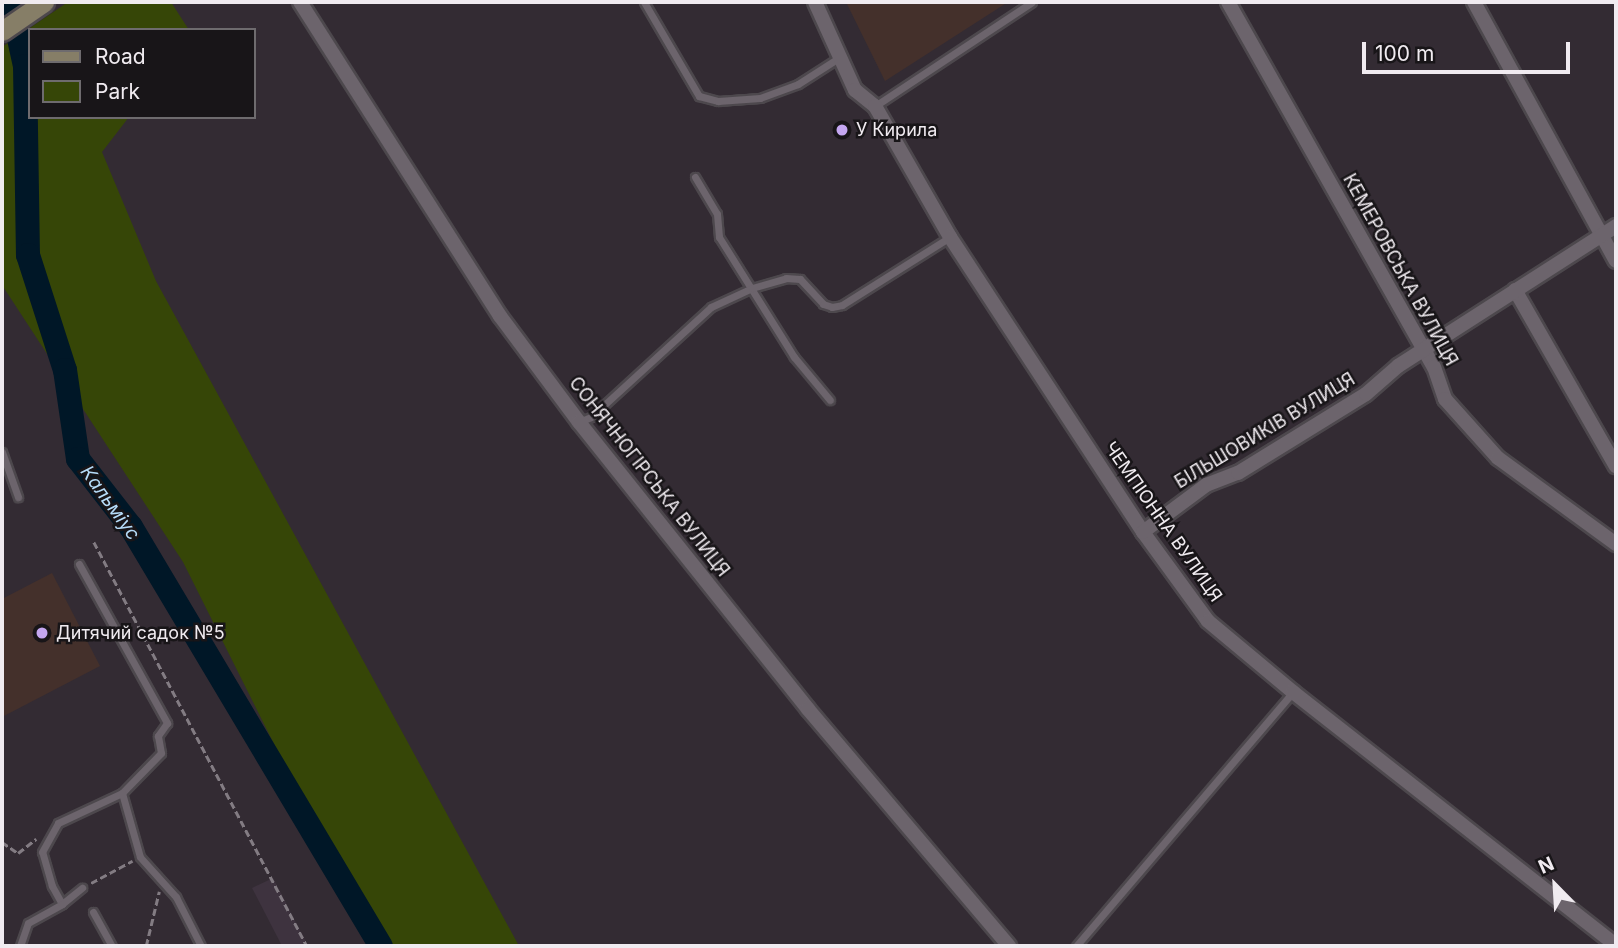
<!DOCTYPE html>
<html>
<head>
<meta charset="utf-8">
<style>
	body { margin:0 }
	#map { position:relative; width:1618px; height:948px; overflow:hidden; background:#332b33; font-family:Inter,sans-serif }
	div>[style] { position:absolute }
	.built>* { inset:0; background:#3e333f }
	.education>* { inset:0; background:#44302b }
	.green>* { inset:0; background:#364607 }
	.river>* { height:24px; margin:-12px; padding:0 12px; transform-origin:12px; border-radius:12px; background:#001727 }
	.path>* { height:2.5px; margin-top:-1.25px; transform-origin:0; background:repeating-linear-gradient(90deg,#837c83 0 7px,transparent 0 10.5px) }
	.roads { filter:drop-shadow(2px 0 #4d484d) drop-shadow(-2px 0 #4d484d) drop-shadow(0 2px #4d484d) drop-shadow(0 -2px #4d484d) }
	.service>* { height:7px; margin:-3.5px; padding:0 3.5px; transform-origin:3.5px; border-radius:3.5px; background:#6c646c }
	.minor>* { height:14px; margin:-7px; padding:0 7px; transform-origin:7px; border-radius:7px; background:#6c646c }
	.secondary>* { height:19px; margin:-9.5px; padding:0 9.5px; transform-origin:9.5px; border-radius:9.5px; background:#867e67 }
	.dots>* { width:19px; height:19px; translate:-50% -50%; box-sizing:border-box; border:4px solid #181518; border-radius:50% }
	span { translate:-50% -50%; white-space:nowrap; text-align:center; line-height:1.15; -webkit-text-stroke:5px #181518; paint-order:stroke }
	.poi-label { font-size:18px; color:#f0ebf0 }
	.left { translate:0 -50%; text-align:left }
	.street-label { font-size:18px; color:#f0ebf0 }
	.water-label { font-size:19px; color:#b6dcf9; font-style:italic }
	.frame { position:absolute; inset:0; border:4px solid #f0ebf0; pointer-events:none }
	.legend { position:absolute; left:28px; top:28px; width:228px; height:91px; box-sizing:border-box; background:#181518; border:2px solid #6e6b6e; margin:0; padding:9px 12px; list-style:none; font-size:21px; color:#f0ebf0 }
	.legend li { display:flex; align-items:center; gap:14px; height:35px }
	.legend b { width:35px; border:2px solid #6e6b6e }
	.north { position:absolute; left:1520px; top:850px; width:70px; height:70px; -webkit-text-stroke:5px #181518; paint-order:stroke; rotate:336deg; font-size:19px; font-weight:700; line-height:28px; text-align:center; color:#f0ebf0 }
	.north::after { content:''; display:block; margin:auto; width:24px; height:32px; background:#f0ebf0; clip-path:polygon(50% 0,100% 100%,50% 72%,0 100%) }
	.scale { position:absolute; left:1362px; top:42px; width:208px; height:32px; box-sizing:border-box; border:4px solid #f0ebf0; border-top:0; padding-left:9px; font-size:21px; line-height:24px; white-space:nowrap; color:#f0ebf0; -webkit-text-stroke:5px #181518; paint-order:stroke }
</style>
</head>
<body>
<div id="map">
	<div class="built">
		<div style="clip-path:polygon(273px 878px,308px 946px,282px 946px,252px 888px)"></div>
	</div>
	<div class="education">
		<div style="clip-path:polygon(846px 2px,1008px 2px,885px 81px)"></div>
		<div style="clip-path:polygon(52px 573px,100px 666px,2px 717px,2px 599px)"></div>
	</div>
	<div class="green">
		<div style="clip-path:polygon(68px 2px,171px 2px,189px 30px,30px 30px,30px 117px,129px 117px,102px 152px,156px 281px,519px 946px,375px 946px,183px 562px,2px 285px,2px 47px)"></div>
	</div>
	<div class="river">
		<div style="left:11px;top:2px;width:66px;rotate:77.7deg"></div>
		<div style="left:25px;top:66px;width:189px;rotate:89.1deg"></div>
		<div style="left:28px;top:255px;width:121px;rotate:72.2deg"></div>
		<div style="left:65px;top:370px;width:90px;rotate:81.7deg"></div>
		<div style="left:78px;top:459px;width:86px;rotate:52.1deg"></div>
		<div style="left:131px;top:527px;width:488px;rotate:59.2deg"></div>
	</div>
	<div class="path">
		<div style="left:94px;top:542px;width:457px;rotate:62.2deg"></div>
		<div style="left:2px;top:842px;width:19px;rotate:35deg"></div>
		<div style="left:18px;top:853px;width:23px;rotate:-38deg"></div>
		<div style="left:91px;top:883px;width:47px;rotate:-28.2deg"></div>
		<div style="left:146px;top:946px;width:56px;rotate:-76.5deg"></div>
	</div>
	<div class="roads">
		<div class="service">
			<div style="left:644px;top:2px;width:109px;rotate:59.7deg"></div>
			<div style="left:699px;top:96px;width:20px;rotate:15deg"></div>
			<div style="left:718px;top:101px;width:42px;rotate:-4.1deg"></div>
			<div style="left:760px;top:98px;width:40px;rotate:-20.2deg"></div>
			<div style="left:798px;top:84px;width:50px;rotate:-32.7deg"></div>
			<div style="left:875px;top:106px;width:188px;rotate:-33.5deg"></div>
			<div style="left:695px;top:177px;width:43px;rotate:59.3deg"></div>
			<div style="left:717px;top:214px;width:23px;rotate:85deg"></div>
			<div style="left:719px;top:237px;width:142px;rotate:58deg"></div>
			<div style="left:794px;top:357px;width:56px;rotate:50.1deg"></div>
			<div style="left:579px;top:422px;width:13px;rotate:-23deg"></div>
			<div style="left:591px;top:417px;width:163px;rotate:-42.5deg"></div>
			<div style="left:711px;top:307px;width:45px;rotate:-24.9deg"></div>
			<div style="left:752px;top:288px;width:35px;rotate:-16deg"></div>
			<div style="left:786px;top:278px;width:14px;rotate:4deg"></div>
			<div style="left:800px;top:279px;width:34px;rotate:47deg"></div>
			<div style="left:823px;top:304px;width:9px;rotate:18deg"></div>
			<div style="left:832px;top:307px;width:10px;rotate:-11deg"></div>
			<div style="left:842px;top:305px;width:128px;rotate:-32.2deg"></div>
			<div style="left:2px;top:452px;width:48px;rotate:70.4deg"></div>
			<div style="left:79px;top:564px;width:182px;rotate:61deg"></div>
			<div style="left:167px;top:723px;width:16px;rotate:125deg"></div>
			<div style="left:158px;top:736px;width:17px;rotate:80deg"></div>
			<div style="left:161px;top:753px;width:56px;rotate:134.3deg"></div>
			<div style="left:62px;top:904px;width:21px;rotate:-119deg"></div>
			<div style="left:52px;top:886px;width:35px;rotate:-106deg"></div>
			<div style="left:42px;top:852px;width:33px;rotate:-61deg"></div>
			<div style="left:58px;top:823px;width:71px;rotate:-25.1deg"></div>
			<div style="left:122px;top:793px;width:66px;rotate:74.3deg"></div>
			<div style="left:140px;top:857px;width:54px;rotate:48deg"></div>
			<div style="left:176px;top:897px;width:55px;rotate:63deg"></div>
			<div style="left:93px;top:912px;width:39px;rotate:61deg"></div>
			<div style="left:20px;top:946px;width:24px;rotate:-71deg"></div>
			<div style="left:28px;top:923px;width:39px;rotate:-29deg"></div>
			<div style="left:62px;top:904px;width:26px;rotate:-39deg"></div>
			<div style="left:1076px;top:946px;width:334px;rotate:-49.5deg"></div>
		</div>
		<div class="minor">
			<div style="left:300px;top:2px;width:372px;rotate:57.5deg"></div>
			<div style="left:500px;top:316px;width:132px;rotate:53.3deg"></div>
			<div style="left:579px;top:422px;width:367px;rotate:51.4deg"></div>
			<div style="left:808px;top:709px;width:311px;rotate:49.7deg"></div>
			<div style="left:815px;top:2px;width:97px;rotate:65.6deg"></div>
			<div style="left:855px;top:90px;width:26px;rotate:39deg"></div>
			<div style="left:875px;top:106px;width:151px;rotate:60.2deg"></div>
			<div style="left:950px;top:237px;width:353px;rotate:56.8deg"></div>
			<div style="left:1143px;top:532px;width:110px;rotate:53.9deg"></div>
			<div style="left:1208px;top:621px;width:111px;rotate:39.9deg"></div>
			<div style="left:1293px;top:692px;width:410px;rotate:38.1deg"></div>
			<div style="left:1228px;top:2px;width:419px;rotate:60.6deg"></div>
			<div style="left:1434px;top:367px;width:34px;rotate:71deg"></div>
			<div style="left:1445px;top:399px;width:79px;rotate:48.1deg"></div>
			<div style="left:1498px;top:458px;width:146px;rotate:36.1deg"></div>
			<div style="left:1474px;top:2px;width:295px;rotate:61.3deg"></div>
			<div style="left:1515px;top:290px;width:203px;rotate:60.2deg"></div>
			<div style="left:1143px;top:532px;width:79px;rotate:-36.7deg"></div>
			<div style="left:1206px;top:485px;width:34px;rotate:-21deg"></div>
			<div style="left:1238px;top:473px;width:150px;rotate:-31.7deg"></div>
			<div style="left:1366px;top:394px;width:43px;rotate:-41.2deg"></div>
			<div style="left:1398px;top:366px;width:259px;rotate:-32.7deg"></div>
		</div>
		<div class="secondary">
			<div style="left:2px;top:31px;width:51px;rotate:-34.6deg"></div>
		</div>
	</div>
	<div class="dots">
		<div style="left:842px;top:130px;background:#c5a7f1"></div>
		<div style="left:42px;top:633px;background:#c5a7f1"></div>
	</div>
	<div class="poi-label">
		<span class="left" style="left:856px;top:130px">У Кирила</span>
		<span class="left" style="left:56px;top:633px">Дитячий садок №5</span>
	</div>
	<div class="street-label">
		<span style="left:1400px;top:270px;rotate:61deg">КЕМЕРОВСЬКА ВУЛИЦЯ</span>
		<span style="left:1265px;top:431px;rotate:-31deg">БІЛЬШОВИКІВ ВУЛИЦЯ</span>
		<span style="left:649px;top:477px;rotate:52deg">СОНЯЧНОГІРСЬКА ВУЛИЦЯ</span>
		<span style="left:1163px;top:522px;rotate:55deg">ЧЕМПІОННА ВУЛИЦЯ</span>
	</div>
	<div class="water-label">
		<span style="left:110px;top:503px;rotate:54deg">Кальміус</span>
	</div>
	<div class="frame"></div>
	<ul class="legend">
	<li><b style="height:9px;background:#867e67"></b>Road</li>
	<li><b style="height:19px;background:#364607"></b>Park</li>
	</ul>
	<div class="north">N</div>
	<div class="scale">100 m</div>
</div>
</body>
</html>
